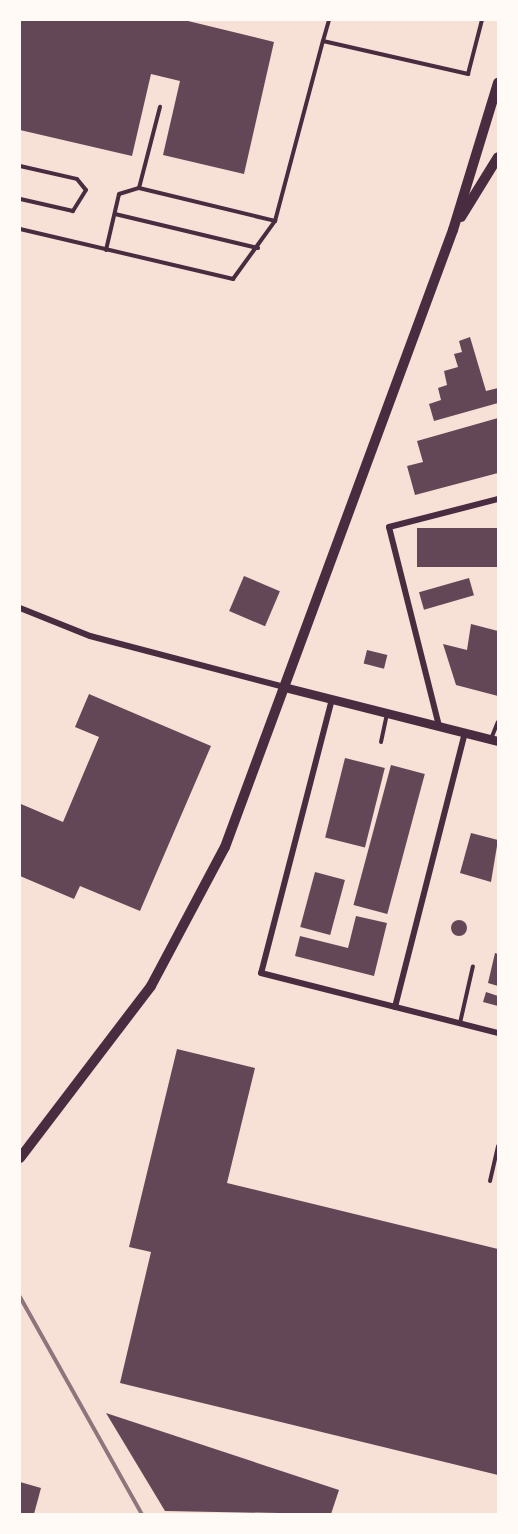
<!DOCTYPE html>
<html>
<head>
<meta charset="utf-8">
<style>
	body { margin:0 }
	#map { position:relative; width:518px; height:1534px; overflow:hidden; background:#f7e1d7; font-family:Rubik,sans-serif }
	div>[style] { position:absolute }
	.building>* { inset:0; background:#644757; transform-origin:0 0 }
	.round { border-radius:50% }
	.service>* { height:4px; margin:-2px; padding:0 2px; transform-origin:2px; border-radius:2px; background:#4a2c40 }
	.minor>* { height:6px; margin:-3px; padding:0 3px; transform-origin:3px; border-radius:3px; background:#4a2c40 }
	.tertiary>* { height:9px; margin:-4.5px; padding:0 4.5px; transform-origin:4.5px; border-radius:4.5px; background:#4a2c40 }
	.secondary>* { height:10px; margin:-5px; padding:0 5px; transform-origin:5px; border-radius:5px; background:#4a2c40 }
	.rail>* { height:4px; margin:-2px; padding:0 2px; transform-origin:2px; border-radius:2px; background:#8f747c }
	span { translate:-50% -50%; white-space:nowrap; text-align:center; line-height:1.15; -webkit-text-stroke:4.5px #fffaf5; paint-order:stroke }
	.frame { position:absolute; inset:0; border:21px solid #fffaf5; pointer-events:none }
</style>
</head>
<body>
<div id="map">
	<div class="building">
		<div style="clip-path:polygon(20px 20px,184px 20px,274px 42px,244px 174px,163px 155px,180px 81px,151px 74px,132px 156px,20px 130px)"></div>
		<div style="clip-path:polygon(470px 337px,486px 391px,498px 388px,498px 403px,434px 421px,429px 404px,441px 400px,438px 388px,447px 385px,444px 371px,458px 367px,454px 354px,462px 352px,459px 341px)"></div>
		<div style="clip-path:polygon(498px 418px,498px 473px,415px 495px,407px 466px,423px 462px,417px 441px)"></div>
		<div style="left:498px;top:528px;width:39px;height:81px;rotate:90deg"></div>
		<div style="left:244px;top:576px;width:39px;height:38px;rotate:23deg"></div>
		<div style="left:469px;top:578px;width:18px;height:52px;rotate:74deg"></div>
		<div style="clip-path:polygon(471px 624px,498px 631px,498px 696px,456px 685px,443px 644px,467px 650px)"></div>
		<div style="left:367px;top:650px;width:21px;height:14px;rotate:14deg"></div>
		<div style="clip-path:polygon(89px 694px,211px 746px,140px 911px,80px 886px,74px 899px,20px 876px,21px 804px,63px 822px,99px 737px,75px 727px)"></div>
		<div style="left:345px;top:758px;width:41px;height:82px;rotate:14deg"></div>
		<div style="left:391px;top:765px;width:35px;height:145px;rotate:15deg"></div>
		<div style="clip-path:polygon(471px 833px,498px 840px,491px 882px,460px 873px)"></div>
		<div style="left:315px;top:872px;width:31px;height:57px;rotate:15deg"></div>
		<div style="clip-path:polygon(356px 916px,387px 923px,374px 976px,295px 956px,300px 936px,348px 948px)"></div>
		<div class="round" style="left:451px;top:920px;width:16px;height:16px"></div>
		<div style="clip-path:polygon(495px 953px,498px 954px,498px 986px,488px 983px)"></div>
		<div style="clip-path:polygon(486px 992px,498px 996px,498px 1006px,483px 1002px)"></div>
		<div style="clip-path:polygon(177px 1049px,255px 1068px,227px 1183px,498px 1249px,498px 1475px,120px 1383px,151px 1252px,129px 1247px)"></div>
		<div style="clip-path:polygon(106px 1413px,339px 1490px,331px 1514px,165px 1511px)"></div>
		<div style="clip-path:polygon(20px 1482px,41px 1488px,34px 1514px,20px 1514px)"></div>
	</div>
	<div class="service">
		<div style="left:329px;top:20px;width:22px;rotate:106deg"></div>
		<div style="left:323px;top:41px;width:149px;rotate:12.8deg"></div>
		<div style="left:468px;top:74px;width:56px;rotate:-75.5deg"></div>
		<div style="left:20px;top:166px;width:58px;rotate:12.8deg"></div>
		<div style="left:77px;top:179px;width:14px;rotate:51deg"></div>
		<div style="left:86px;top:190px;width:25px;rotate:122deg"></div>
		<div style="left:73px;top:211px;width:54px;rotate:-167.2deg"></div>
		<div style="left:139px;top:188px;width:140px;rotate:13.6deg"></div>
		<div style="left:115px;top:214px;width:147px;rotate:13.4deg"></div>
		<div style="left:20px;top:229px;width:219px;rotate:13.2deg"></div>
		<div style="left:233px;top:279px;width:72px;rotate:-54.1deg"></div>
		<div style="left:275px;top:221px;width:186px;rotate:-75.1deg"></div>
		<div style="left:106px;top:250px;width:57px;rotate:-76.9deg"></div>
		<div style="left:119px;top:194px;width:21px;rotate:-17deg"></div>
		<div style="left:139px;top:188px;width:84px;rotate:-75.5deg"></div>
		<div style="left:491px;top:739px;width:18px;rotate:-68deg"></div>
		<div style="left:381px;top:742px;width:29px;rotate:-78deg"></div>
		<div style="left:460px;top:1023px;width:58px;rotate:-77.2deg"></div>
		<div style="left:490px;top:1181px;width:36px;rotate:-77deg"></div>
	</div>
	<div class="minor">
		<div style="left:20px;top:608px;width:75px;rotate:21.8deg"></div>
		<div style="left:90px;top:636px;width:201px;rotate:14.7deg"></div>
		<div style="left:332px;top:699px;width:283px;rotate:104.5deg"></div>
		<div style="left:261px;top:973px;width:244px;rotate:14.2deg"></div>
		<div style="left:439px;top:726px;width:205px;rotate:-104.1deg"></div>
		<div style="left:389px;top:527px;width:113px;rotate:-14.4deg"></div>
		<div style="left:395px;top:1007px;width:283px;rotate:-75.7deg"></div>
	</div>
	<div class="tertiary">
		<div style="left:284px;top:687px;width:221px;rotate:14.2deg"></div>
	</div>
	<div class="secondary">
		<div style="left:461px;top:217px;width:70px;rotate:-58.3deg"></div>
		<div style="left:20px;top:1158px;width:216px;rotate:-52.7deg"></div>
		<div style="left:151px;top:986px;width:157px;rotate:-62deg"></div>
		<div style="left:225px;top:847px;width:658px;rotate:-69.72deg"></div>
		<div style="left:453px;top:230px;width:154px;rotate:-73deg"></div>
	</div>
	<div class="rail">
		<div style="left:20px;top:1297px;width:249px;rotate:60.7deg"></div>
	</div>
	<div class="frame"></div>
</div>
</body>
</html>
